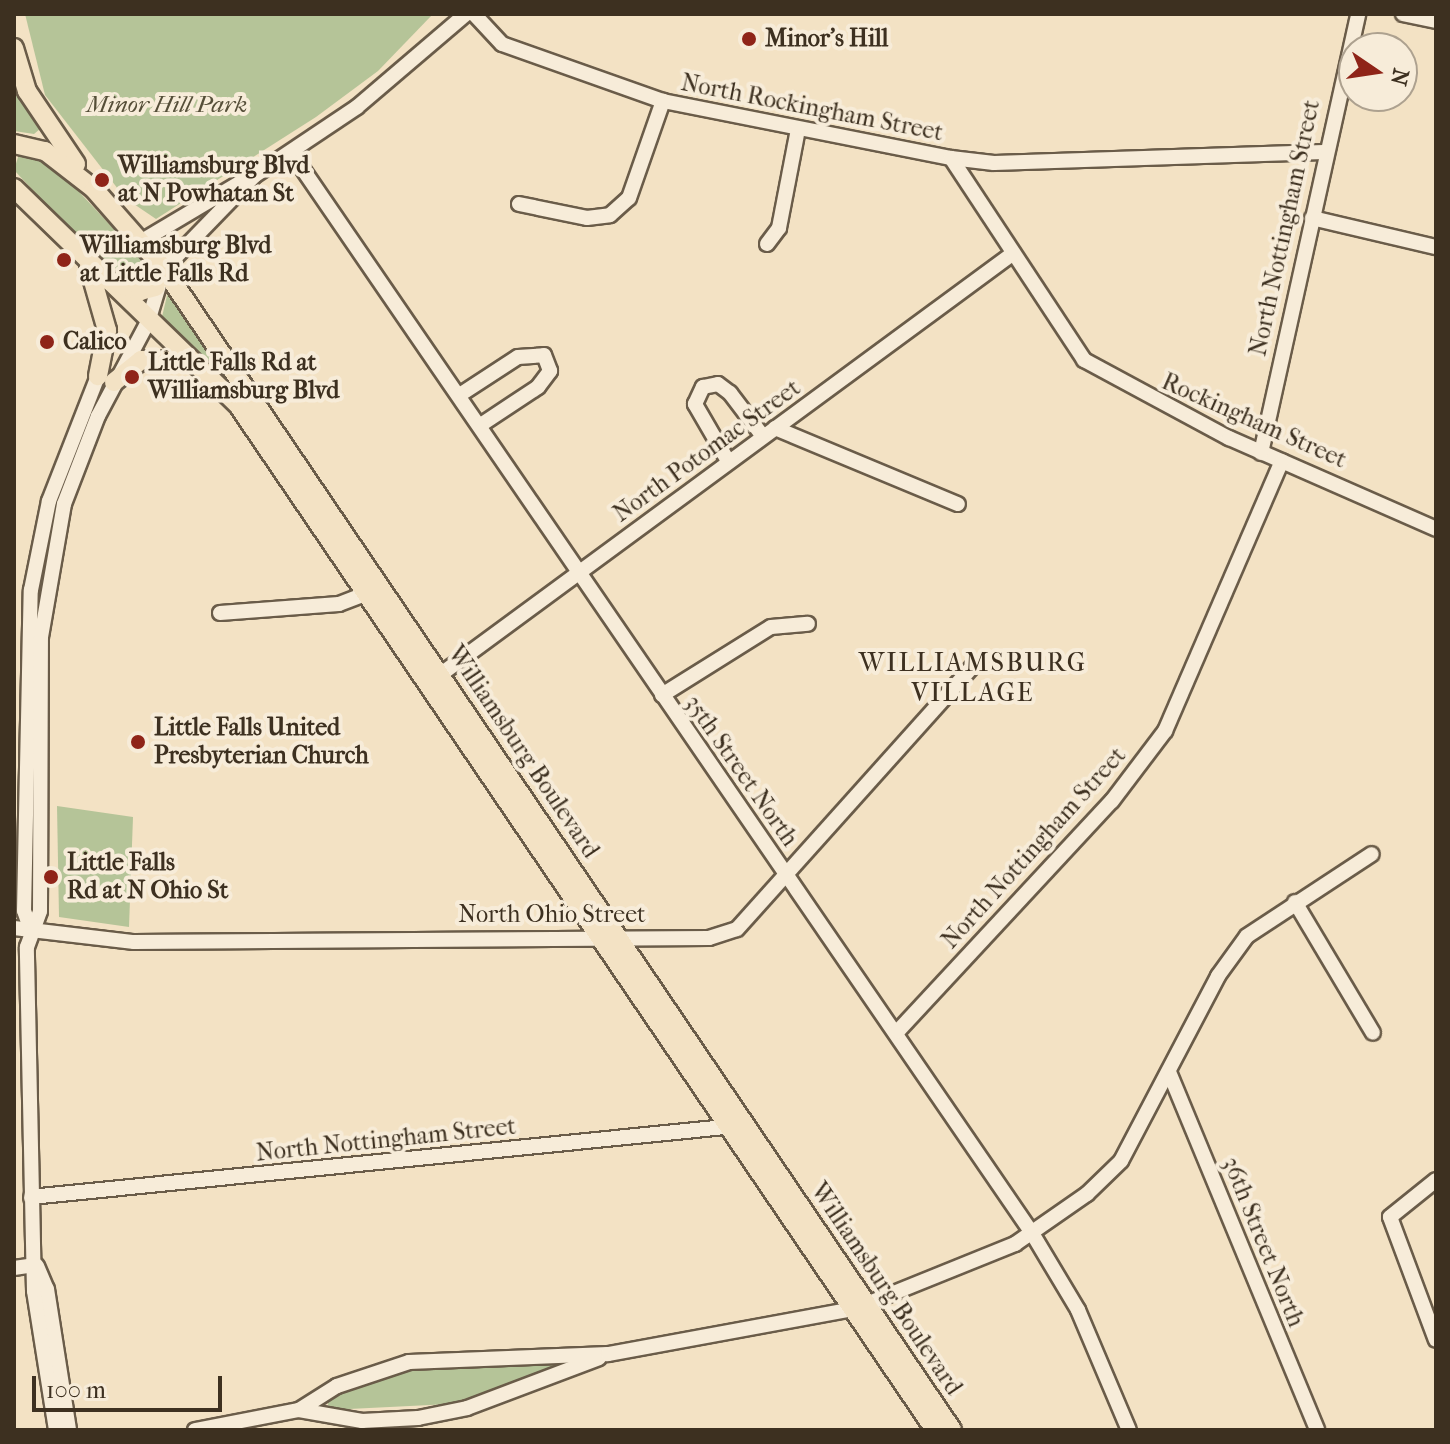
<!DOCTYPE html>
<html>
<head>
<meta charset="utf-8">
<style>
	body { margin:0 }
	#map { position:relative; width:1450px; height:1444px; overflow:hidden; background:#f3e2c4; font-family:"IM FELL French Canon",serif }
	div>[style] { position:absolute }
	.green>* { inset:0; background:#b5c498 }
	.roads { filter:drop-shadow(2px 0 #6a5c49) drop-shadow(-2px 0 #6a5c49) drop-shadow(0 2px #6a5c49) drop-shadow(0 -2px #6a5c49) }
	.minor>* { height:14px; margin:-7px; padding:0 7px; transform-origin:7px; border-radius:7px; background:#f7ecd9 }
	.major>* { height:18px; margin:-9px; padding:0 9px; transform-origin:9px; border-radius:9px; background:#f3e2c4 }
	.dots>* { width:22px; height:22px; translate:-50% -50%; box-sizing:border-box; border:4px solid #f7ecd9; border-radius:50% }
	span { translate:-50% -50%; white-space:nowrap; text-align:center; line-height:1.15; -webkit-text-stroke:8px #f7ecd9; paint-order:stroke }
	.poi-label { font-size:24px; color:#3d3020; font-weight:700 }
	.left { translate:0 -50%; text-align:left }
	.park-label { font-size:24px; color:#554e38; font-style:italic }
	.street-label { font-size:24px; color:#3d3020 }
	.neighbourhood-label { font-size:26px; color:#3d3020; letter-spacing:2px }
	.frame { position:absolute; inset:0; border:16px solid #3d3020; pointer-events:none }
	.north { position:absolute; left:1338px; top:32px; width:80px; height:80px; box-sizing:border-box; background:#f7ecd9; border:2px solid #ada18f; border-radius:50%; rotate:103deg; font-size:22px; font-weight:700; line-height:32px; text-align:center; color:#3d3020 }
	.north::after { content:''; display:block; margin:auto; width:28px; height:36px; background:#8f2418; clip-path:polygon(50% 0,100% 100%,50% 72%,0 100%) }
	.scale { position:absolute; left:32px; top:1376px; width:190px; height:36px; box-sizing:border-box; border:4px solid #3d3020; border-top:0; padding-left:10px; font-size:24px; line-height:28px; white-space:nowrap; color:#3d3020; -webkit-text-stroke:6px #f7ecd9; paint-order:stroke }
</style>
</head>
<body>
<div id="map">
	<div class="green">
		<div style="clip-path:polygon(25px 14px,433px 14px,378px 71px,316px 117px,156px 219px,125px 198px,45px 95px)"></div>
		<div style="clip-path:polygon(15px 84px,40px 129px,34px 134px,14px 131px)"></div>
		<div style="clip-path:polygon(19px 154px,55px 166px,140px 257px,147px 284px,130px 281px,69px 229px,14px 170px)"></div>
		<div style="clip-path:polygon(169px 287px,269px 434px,161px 321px)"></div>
		<div style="clip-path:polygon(57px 806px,133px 817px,129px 927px,59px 917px)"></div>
		<div style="clip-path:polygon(556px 1361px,556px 1369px,450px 1404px,329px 1410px,327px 1398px,410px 1368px)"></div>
	</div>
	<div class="roads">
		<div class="minor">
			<div style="left:474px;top:14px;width:41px;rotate:47deg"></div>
			<div style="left:502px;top:44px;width:171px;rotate:19.5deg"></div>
			<div style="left:663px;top:101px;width:294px;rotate:11.2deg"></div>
			<div style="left:951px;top:158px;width:43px;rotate:6.6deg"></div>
			<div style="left:994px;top:163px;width:330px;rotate:-1.9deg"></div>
			<div style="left:1403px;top:14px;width:34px;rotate:12deg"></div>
			<div style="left:291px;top:152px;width:1311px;rotate:55.57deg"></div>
			<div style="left:1032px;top:1233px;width:90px;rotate:59.1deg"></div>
			<div style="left:1078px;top:1310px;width:130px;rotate:67deg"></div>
			<div style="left:951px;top:158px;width:242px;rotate:56.6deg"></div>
			<div style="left:1084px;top:360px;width:165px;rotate:28.3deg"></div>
			<div style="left:1229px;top:438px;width:226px;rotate:23.7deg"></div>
			<div style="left:519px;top:204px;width:69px;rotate:11.6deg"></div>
			<div style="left:587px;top:218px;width:23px;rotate:-7deg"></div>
			<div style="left:610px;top:215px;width:25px;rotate:-42deg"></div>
			<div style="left:629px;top:198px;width:103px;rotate:-70.7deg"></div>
			<div style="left:1312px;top:218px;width:127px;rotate:13.2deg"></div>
			<div style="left:142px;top:241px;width:121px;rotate:-30.8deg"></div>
			<div style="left:767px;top:244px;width:20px;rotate:-53deg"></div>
			<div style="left:779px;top:228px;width:101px;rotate:-79.1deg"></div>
			<div style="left:461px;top:394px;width:68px;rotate:-33deg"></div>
			<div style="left:518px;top:357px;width:26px;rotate:-4deg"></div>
			<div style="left:544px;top:355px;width:17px;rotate:69deg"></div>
			<div style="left:550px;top:371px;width:20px;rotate:127deg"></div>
			<div style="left:538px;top:387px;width:67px;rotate:146.5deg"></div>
			<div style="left:775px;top:428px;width:198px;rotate:22.6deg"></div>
			<div style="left:1261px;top:453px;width:450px;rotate:-77.5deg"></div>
			<div style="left:728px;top:461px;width:66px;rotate:-120.1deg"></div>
			<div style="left:695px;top:404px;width:19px;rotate:-65deg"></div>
			<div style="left:703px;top:387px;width:15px;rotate:-11deg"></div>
			<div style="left:718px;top:384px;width:15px;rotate:37deg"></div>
			<div style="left:730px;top:393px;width:53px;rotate:52.7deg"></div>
			<div style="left:220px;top:613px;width:119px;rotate:-4.3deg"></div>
			<div style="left:339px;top:604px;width:36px;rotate:-21deg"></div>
			<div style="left:433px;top:680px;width:717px;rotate:-36.33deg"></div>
			<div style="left:662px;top:695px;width:128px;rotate:-32deg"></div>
			<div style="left:771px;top:627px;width:37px;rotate:-5deg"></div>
			<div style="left:1295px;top:902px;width:152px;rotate:59.2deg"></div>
			<div style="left:14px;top:928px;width:121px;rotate:6.7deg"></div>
			<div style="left:134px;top:942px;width:575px;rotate:-0.4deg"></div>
			<div style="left:709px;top:938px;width:29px;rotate:-18deg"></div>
			<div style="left:737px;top:929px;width:353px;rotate:-48.1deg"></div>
			<div style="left:30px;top:928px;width:18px;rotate:-109deg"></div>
			<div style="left:24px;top:911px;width:321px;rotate:-88.8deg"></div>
			<div style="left:31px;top:590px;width:91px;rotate:-78.6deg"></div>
			<div style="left:49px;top:501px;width:134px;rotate:-68.6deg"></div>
			<div style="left:898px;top:1031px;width:314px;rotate:-47.1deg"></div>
			<div style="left:1112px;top:801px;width:88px;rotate:-52.9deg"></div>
			<div style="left:1165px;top:731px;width:294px;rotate:-66.6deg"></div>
			<div style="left:1169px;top:1072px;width:387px;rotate:67.5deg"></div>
			<div style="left:1436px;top:1180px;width:59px;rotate:141.2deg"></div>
			<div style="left:1390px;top:1217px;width:131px;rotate:69.5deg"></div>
			<div style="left:31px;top:1197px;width:708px;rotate:-5.76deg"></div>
			<div style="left:37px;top:1266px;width:25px;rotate:67deg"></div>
			<div style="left:47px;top:1289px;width:143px;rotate:81.1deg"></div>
			<div style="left:14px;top:1268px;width:22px;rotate:-8deg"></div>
			<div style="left:299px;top:1410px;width:64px;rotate:9.9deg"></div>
			<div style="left:362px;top:1421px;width:56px;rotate:-3.1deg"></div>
			<div style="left:418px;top:1418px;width:50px;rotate:-11.5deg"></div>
			<div style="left:467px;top:1408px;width:141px;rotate:-20.7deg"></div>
			<div style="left:56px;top:1430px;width:141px;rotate:-99deg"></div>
			<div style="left:34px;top:1291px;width:344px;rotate:-91.2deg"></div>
			<div style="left:27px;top:947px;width:38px;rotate:-70deg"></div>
			<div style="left:40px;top:911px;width:274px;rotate:-89.8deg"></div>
			<div style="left:41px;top:637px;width:135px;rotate:-80.2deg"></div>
			<div style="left:64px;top:504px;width:94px;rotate:-68.9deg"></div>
			<div style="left:98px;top:416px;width:106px;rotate:-62deg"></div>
			<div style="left:148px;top:322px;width:55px;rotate:-73.2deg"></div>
			<div style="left:164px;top:269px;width:129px;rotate:-45.9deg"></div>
			<div style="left:254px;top:176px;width:124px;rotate:-33.8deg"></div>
			<div style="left:357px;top:107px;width:143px;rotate:-40.5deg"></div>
			<div style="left:195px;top:1430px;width:106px;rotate:-10.9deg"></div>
			<div style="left:299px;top:1410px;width:45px;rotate:-32.3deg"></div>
			<div style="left:337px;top:1386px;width:76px;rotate:-18.4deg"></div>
			<div style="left:409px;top:1362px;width:199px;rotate:-2.3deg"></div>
			<div style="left:608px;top:1354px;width:250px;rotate:-10.4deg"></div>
			<div style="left:854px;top:1309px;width:174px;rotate:-22deg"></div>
			<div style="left:1015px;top:1244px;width:88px;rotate:-34.8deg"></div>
			<div style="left:1087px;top:1194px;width:47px;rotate:-44.1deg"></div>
			<div style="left:1121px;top:1161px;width:209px;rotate:-62.3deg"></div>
			<div style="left:1218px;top:976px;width:49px;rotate:-54.1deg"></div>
			<div style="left:1247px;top:936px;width:149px;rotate:-33.3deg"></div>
		</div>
		<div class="major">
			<div style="left:14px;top:48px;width:45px;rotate:73.2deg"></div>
			<div style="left:27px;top:91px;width:88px;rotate:56.1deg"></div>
			<div style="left:14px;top:144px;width:32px;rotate:13deg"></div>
			<div style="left:45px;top:151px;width:62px;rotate:37.8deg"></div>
			<div style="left:94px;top:189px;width:106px;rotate:48.8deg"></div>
			<div style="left:164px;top:269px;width:1403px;rotate:55.83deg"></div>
			<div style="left:14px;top:188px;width:312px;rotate:44.1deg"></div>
			<div style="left:238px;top:405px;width:1240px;rotate:55.78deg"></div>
			<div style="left:89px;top:267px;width:66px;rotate:74.1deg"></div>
			<div style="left:107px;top:330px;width:47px;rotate:101.1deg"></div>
			<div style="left:109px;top:281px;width:33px;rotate:18deg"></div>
			<div style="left:140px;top:291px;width:16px;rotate:-14deg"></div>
			<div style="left:114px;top:382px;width:35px;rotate:-39deg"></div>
			<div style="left:141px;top:360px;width:49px;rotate:1.2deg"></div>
		</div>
	</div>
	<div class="dots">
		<div style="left:749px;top:39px;background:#8f2418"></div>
		<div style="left:102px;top:180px;background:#8f2418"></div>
		<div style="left:64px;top:260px;background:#8f2418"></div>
		<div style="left:47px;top:342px;background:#8f2418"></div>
		<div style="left:132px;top:377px;background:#8f2418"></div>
		<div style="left:138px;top:742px;background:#8f2418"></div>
		<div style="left:51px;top:877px;background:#8f2418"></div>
	</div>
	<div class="poi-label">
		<span class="left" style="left:765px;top:39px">Minor's Hill</span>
		<span class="left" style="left:118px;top:180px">Williamsburg Blvd<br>at N Powhatan St</span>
		<span class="left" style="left:80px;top:260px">Williamsburg Blvd<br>at Little Falls Rd</span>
		<span class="left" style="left:63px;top:342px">Calico</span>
		<span class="left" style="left:148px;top:377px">Little Falls Rd at<br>Williamsburg Blvd</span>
		<span class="left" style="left:154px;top:742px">Little Falls United<br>Presbyterian Church</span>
		<span class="left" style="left:67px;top:877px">Little Falls<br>Rd at N Ohio St</span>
	</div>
	<div class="park-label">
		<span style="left:167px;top:105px">Minor Hill Park</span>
	</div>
	<div class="street-label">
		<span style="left:812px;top:108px;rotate:11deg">North Rockingham Street</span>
		<span style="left:1285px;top:228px;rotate:-78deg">North Nottingham Street</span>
		<span style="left:1254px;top:421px;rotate:24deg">Rockingham Street</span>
		<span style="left:707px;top:451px;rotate:-36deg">North Potomac Street</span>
		<span style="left:523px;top:752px;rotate:56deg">Williamsburg Boulevard</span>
		<span style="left:741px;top:771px;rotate:55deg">35th Street North</span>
		<span style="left:1034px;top:848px;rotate:-48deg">North Nottingham Street</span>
		<span style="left:552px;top:915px">North Ohio Street</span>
		<span style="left:386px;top:1140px;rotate:-6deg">North Nottingham Street</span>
		<span style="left:1263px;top:1242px;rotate:68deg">36th Street North</span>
		<span style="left:886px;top:1289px;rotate:56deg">Williamsburg Boulevard</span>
	</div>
	<div class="neighbourhood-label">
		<span style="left:973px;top:678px">WILLIAMSBURG<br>VILLAGE</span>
	</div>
	<div class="frame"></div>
	<div class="north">N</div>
	<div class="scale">100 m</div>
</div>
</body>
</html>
